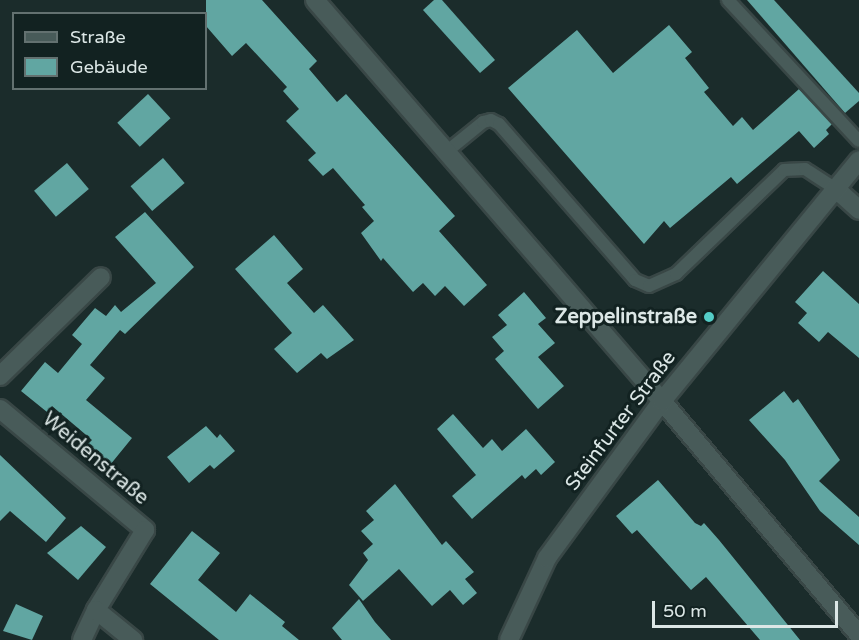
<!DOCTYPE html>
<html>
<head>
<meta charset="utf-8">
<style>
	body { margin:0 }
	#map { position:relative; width:859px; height:640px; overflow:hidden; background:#1b2c2b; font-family:"Varela Round",sans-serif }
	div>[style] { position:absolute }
	.building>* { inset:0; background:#61a6a2; transform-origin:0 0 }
	.roads { filter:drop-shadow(2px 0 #394746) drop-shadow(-2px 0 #394746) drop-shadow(0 2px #394746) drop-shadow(0 -2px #394746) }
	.lane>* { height:12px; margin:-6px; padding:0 6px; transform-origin:6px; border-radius:6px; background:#485b59 }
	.street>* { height:18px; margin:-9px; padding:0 9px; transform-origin:9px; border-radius:9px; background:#485b59 }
	.dots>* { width:16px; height:16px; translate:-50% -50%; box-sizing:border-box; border:3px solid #122221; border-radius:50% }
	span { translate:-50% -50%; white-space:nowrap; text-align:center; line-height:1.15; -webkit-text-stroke:6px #122221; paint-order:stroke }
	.poi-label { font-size:20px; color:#dce7e6; font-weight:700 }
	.right { translate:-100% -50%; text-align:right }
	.street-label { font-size:20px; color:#dce7e6 }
	.legend { position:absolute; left:12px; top:12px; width:195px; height:78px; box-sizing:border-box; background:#122221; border:2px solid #637170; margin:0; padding:8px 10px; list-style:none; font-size:18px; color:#dce7e6 }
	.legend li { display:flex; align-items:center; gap:12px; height:30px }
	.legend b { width:30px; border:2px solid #637170 }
	.scale { position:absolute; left:652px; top:601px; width:186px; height:27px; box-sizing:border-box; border:3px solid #dce7e6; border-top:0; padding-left:8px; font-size:18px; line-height:21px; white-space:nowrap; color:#dce7e6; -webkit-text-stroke:4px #122221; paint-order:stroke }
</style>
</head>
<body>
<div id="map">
	<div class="building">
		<div style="clip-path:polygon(206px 0,262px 0,317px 61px,309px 69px,337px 102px,346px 94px,455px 216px,439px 231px,487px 285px,464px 306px,445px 286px,435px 296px,423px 283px,413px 292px,383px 258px,381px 261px,361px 233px,374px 221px,362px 207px,365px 205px,333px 168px,323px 176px,308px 160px,316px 153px,286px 121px,299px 109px,283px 91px,287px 87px,246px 43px,232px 56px,206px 26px)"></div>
		<div style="clip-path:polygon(434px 0,442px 0,495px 60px,480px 73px,423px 10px)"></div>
		<div style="clip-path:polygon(747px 0,774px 0,859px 93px,859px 101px,845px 113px)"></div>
		<div style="clip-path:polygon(669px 25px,692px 52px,685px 58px,709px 88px,704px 92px,733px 126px,742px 117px,753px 130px,799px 89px,832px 124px,826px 130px,829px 134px,814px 148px,799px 131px,737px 184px,731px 177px,670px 228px,664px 221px,644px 244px,508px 88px,577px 30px,613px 73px)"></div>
		<div style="left:148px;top:94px;width:33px;height:42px;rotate:47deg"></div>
		<div style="left:163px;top:158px;width:33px;height:43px;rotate:49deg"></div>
		<div style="left:67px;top:163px;width:34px;height:43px;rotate:50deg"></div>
		<div style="clip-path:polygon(145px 212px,194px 267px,125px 334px,120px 330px,90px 365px,105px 378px,86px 400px,132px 438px,110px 465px,87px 445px,92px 440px,52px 406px,47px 412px,21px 391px,45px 362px,58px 373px,82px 344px,72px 335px,95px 308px,106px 316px,115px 305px,121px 312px,156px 283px,115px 237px)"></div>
		<div style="clip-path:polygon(274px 235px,303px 269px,287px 283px,314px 313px,323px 305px,354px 340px,327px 359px,321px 353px,297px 373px,274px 349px,292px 333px,235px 269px)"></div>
		<div style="clip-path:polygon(823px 271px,859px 304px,859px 358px,828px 332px,819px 342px,798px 323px,807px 313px,795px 302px)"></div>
		<div style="clip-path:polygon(524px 292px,546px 318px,538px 324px,555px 343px,538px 357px,564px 386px,538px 409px,495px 359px,504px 351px,492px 337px,507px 325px,498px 315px)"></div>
		<div style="clip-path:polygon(784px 391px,793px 403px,798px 399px,840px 460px,819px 481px,859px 517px,859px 545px,820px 511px,785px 460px,749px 420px)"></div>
		<div style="clip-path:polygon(453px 414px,483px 448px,492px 439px,502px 451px,526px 429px,555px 462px,541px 475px,536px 469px,525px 479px,522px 475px,472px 519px,452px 496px,476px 475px,437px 429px)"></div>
		<div style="clip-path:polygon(206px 426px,217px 438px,220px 434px,235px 451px,214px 469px,210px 465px,189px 483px,167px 457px)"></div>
		<div style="clip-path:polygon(0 455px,66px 518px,46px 542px,10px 511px,0 521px)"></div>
		<div style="clip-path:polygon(658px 480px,695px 523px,701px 526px,704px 523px,719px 540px,800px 640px,760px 640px,706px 577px,691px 590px,637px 530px,632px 534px,616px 516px)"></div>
		<div style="clip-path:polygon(395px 484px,442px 545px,446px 541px,474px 572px,465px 579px,477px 593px,463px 605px,450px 590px,432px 606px,399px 569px,363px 601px,349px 585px,368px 560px,363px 553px,373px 544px,361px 531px,374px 520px,366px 511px)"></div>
		<div style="clip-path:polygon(81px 526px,106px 547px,78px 580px,47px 553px)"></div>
		<div style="clip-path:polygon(192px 531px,220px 553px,198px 580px,236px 612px,250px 594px,285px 622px,282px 626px,299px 640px,219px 640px,150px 584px)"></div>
		<div style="clip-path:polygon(359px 599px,375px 622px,391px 640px,342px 640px,332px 628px)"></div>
		<div style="clip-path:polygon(16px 604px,43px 616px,32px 640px,3px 631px)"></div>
	</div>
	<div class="roads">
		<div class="lane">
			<div style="left:728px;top:0;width:192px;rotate:47.1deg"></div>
			<div style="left:445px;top:153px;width:49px;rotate:-39.2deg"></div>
			<div style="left:483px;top:122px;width:8px;rotate:-14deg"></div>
			<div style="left:491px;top:120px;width:9px;rotate:27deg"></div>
			<div style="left:499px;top:124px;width:207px;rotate:48.9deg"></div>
			<div style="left:635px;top:280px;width:15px;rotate:23deg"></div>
			<div style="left:649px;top:286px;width:30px;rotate:-24deg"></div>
			<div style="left:676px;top:274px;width:150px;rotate:-43.9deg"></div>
			<div style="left:784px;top:170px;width:21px;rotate:-3deg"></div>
			<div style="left:805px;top:169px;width:37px;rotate:33deg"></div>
		</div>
		<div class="street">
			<div style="left:315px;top:0;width:530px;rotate:49.13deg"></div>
			<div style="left:662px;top:401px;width:306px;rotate:49.9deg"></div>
			<div style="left:836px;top:189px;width:31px;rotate:42deg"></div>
			<div style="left:0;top:376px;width:141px;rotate:-44.4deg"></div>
			<div style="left:0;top:409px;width:189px;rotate:39.8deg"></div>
			<div style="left:145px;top:530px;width:94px;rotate:121.5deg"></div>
			<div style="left:96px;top:610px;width:33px;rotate:115deg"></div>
			<div style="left:96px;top:610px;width:48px;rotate:39deg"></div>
			<div style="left:509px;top:640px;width:90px;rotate:-65.1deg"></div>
			<div style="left:547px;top:558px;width:195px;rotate:-53.8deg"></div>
			<div style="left:662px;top:401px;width:311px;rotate:-50.7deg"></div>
		</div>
	</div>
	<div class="dots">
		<div style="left:709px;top:317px;background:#54cdc7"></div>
	</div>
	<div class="poi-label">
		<span class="right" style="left:697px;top:317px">Zeppelinstraße</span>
	</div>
	<div class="street-label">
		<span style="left:621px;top:421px;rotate:-53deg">Steinfurter Straße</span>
		<span style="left:95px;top:459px;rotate:40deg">Weidenstraße</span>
	</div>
	<ul class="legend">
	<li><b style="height:8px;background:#485b59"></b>Straße</li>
	<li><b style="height:16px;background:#61a6a2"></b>Gebäude</li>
	</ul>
	<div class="scale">50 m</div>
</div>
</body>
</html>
